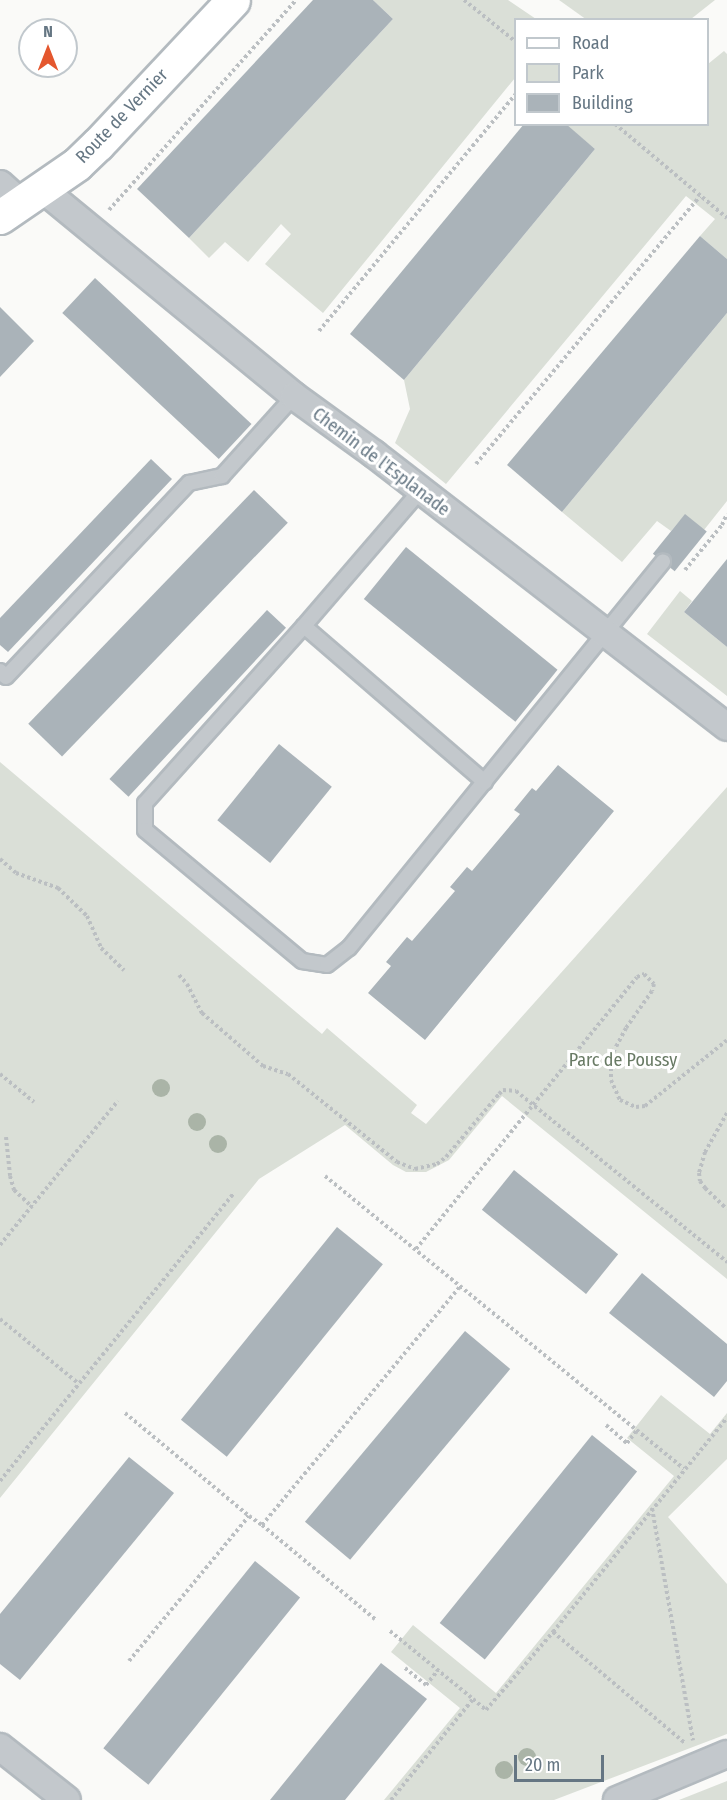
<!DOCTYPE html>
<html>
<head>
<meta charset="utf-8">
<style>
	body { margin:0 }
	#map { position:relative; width:727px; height:1800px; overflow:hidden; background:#fafaf8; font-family:"Fira Sans Condensed",sans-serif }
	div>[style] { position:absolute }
	.green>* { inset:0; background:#dadfd7 }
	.building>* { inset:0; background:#aab3b9; transform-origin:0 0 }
	.path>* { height:4px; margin-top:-2px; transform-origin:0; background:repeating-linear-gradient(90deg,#bbbfc2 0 3px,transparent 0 6px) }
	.roads { filter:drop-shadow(2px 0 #b3babf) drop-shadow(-2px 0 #b3babf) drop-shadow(0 2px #b3babf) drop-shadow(0 -2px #b3babf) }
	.lane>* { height:14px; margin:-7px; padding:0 7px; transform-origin:7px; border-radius:7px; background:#c3c8cc }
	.street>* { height:26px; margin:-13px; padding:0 13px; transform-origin:13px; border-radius:13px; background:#c3c8cc }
	.secondary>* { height:33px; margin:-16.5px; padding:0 16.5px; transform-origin:16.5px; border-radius:16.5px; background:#fff }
	.trees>* { width:18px; height:18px; margin:-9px; border-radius:50%; background:#aab4a7 }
	span { translate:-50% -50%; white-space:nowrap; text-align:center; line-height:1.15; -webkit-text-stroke:6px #fff; paint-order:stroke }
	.street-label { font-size:18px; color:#657683 }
	.park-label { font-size:18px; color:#687a64 }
	.legend { position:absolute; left:514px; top:18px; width:195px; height:108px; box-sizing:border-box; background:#fff; border:2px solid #c1c8cd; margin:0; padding:8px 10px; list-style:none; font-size:18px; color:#657683 }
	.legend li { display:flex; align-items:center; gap:12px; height:30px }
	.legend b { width:30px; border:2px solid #c1c8cd }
	.north { position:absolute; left:18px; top:18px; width:60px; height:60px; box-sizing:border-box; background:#fff; border:2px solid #c1c8cd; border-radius:50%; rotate:0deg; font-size:16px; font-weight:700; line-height:24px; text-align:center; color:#657683 }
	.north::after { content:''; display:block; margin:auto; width:21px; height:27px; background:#e4572e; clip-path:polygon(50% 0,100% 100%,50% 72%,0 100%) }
	.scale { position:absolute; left:514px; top:1755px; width:90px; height:27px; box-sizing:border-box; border:3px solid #657683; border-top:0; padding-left:8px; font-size:18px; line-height:21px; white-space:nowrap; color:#657683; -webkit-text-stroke:4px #fff; paint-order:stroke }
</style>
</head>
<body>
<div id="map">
	<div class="green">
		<div style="clip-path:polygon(373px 0,508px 0,536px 19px,516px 20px,515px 78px,323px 313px,265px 264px,291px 234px,281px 224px,248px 262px,225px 242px,209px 258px,189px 238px,393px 19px)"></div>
		<div style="clip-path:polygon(559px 0,715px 0,691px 19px,587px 20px)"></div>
		<div style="clip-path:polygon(724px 51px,727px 54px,727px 259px,700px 236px,715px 219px,686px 196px,446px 484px,395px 443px,410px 409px,404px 380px,595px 149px,566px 125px,708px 124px,708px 64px)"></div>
		<div style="clip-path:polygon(727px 313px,727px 501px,704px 530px,685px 515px,671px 531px,657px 521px,622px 562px,562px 512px)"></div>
		<div style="clip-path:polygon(680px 591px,692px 601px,684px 612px,727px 647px,727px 696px,647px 634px)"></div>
		<div style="clip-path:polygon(0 762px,322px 1034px,327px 1028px,417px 1105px,411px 1113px,426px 1124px,727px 787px,727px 1279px,502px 1096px,449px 1160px,426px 1172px,406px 1172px,393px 1165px,345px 1125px,259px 1179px,0 1498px)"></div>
		<div style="clip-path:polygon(661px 1395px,710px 1434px,727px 1413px,727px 1459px,668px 1517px,727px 1584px,727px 1734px,554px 1800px,384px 1800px,460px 1708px,391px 1652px,413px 1625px,496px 1693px,674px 1476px,627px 1438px)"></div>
		<div style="clip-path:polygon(727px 1781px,727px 1800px,679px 1800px)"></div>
	</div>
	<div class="building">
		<div style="clip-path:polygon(313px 0,373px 0,393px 19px,189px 238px,137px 189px)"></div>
		<div style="clip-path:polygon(524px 124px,566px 124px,595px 149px,404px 380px,350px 334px)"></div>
		<div style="clip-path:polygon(700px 236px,727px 259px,727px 313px,562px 512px,507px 465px)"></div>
		<div style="left:95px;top:278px;width:214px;height:48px;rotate:43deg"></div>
		<div style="clip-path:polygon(0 307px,34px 341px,0 377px)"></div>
		<div style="clip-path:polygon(151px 459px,172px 479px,8px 652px,0 645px,0 618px)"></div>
		<div style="left:254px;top:490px;width:47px;height:325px;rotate:44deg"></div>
		<div style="left:685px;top:514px;width:28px;height:51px;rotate:39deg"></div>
		<div style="left:406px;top:547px;width:195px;height:67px;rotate:39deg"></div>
		<div style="clip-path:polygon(727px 559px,727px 647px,684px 612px)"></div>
		<div style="left:267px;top:610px;width:26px;height:231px;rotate:43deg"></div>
		<div style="left:279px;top:744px;width:68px;height:98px;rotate:39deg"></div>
		<div style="clip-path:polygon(558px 765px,614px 811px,425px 1040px,368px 993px,391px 966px,386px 962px,407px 937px,412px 941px,455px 891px,450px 887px,467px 867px,472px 871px,520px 814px,514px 810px,532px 788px,536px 791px)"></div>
		<div style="left:514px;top:1170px;width:134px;height:51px;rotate:39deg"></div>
		<div style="left:337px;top:1227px;width:59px;height:248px;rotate:39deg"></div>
		<div style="clip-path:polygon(642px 1273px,727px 1344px,727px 1381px,714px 1397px,609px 1313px)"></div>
		<div style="left:465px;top:1331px;width:59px;height:249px;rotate:40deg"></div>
		<div style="left:592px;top:1435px;width:58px;height:242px;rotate:39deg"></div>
		<div style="clip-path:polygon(129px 1457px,174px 1493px,20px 1680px,0 1664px,0 1614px)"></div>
		<div style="left:255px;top:1561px;width:58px;height:241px;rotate:39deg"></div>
		<div style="clip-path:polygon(381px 1663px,427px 1699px,345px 1800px,270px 1800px)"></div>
	</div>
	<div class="path">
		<div style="left:464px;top:0;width:67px;rotate:38.9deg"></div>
		<div style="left:615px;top:124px;width:146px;rotate:40deg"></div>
		<div style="left:109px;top:210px;width:281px;rotate:-48.3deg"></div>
		<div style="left:319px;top:331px;width:308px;rotate:-50.3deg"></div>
		<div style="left:476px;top:464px;width:349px;rotate:-50.1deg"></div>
		<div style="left:685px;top:570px;width:58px;rotate:-50.6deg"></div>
		<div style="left:722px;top:525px;width:12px;rotate:-66deg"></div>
		<div style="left:0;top:859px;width:21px;rotate:41deg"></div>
		<div style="left:16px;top:873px;width:45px;rotate:19.7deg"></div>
		<div style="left:58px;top:888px;width:40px;rotate:44deg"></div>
		<div style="left:87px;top:916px;width:35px;rotate:66deg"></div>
		<div style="left:101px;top:948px;width:32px;rotate:44deg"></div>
		<div style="left:179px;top:975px;width:12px;rotate:48deg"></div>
		<div style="left:187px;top:984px;width:33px;rotate:63deg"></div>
		<div style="left:202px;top:1013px;width:81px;rotate:41deg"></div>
		<div style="left:263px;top:1066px;width:26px;rotate:18deg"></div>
		<div style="left:288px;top:1074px;width:140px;rotate:38.9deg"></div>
		<div style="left:397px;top:1162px;width:19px;rotate:21deg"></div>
		<div style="left:415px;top:1169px;width:23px;rotate:-13deg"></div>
		<div style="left:437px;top:1164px;width:11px;rotate:-38deg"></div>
		<div style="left:446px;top:1157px;width:82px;rotate:-49.9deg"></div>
		<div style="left:499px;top:1094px;width:6px;rotate:-45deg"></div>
		<div style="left:503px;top:1090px;width:13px;rotate:4deg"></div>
		<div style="left:516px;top:1091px;width:272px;rotate:39deg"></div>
		<div style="left:0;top:1074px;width:44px;rotate:39.5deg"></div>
		<div style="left:727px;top:1113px;width:45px;rotate:119.4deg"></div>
		<div style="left:705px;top:1152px;width:22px;rotate:106deg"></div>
		<div style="left:699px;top:1173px;width:8px;rotate:83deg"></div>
		<div style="left:700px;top:1181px;width:9px;rotate:54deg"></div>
		<div style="left:705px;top:1188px;width:30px;rotate:44deg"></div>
		<div style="left:6px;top:1137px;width:39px;rotate:84deg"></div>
		<div style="left:10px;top:1176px;width:15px;rotate:74deg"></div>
		<div style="left:14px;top:1190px;width:25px;rotate:43deg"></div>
		<div style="left:325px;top:1176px;width:463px;rotate:39.2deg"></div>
		<div style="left:0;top:1245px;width:186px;rotate:-50.7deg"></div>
		<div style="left:416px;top:1249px;width:350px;rotate:-50.9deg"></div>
		<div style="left:637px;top:977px;width:8px;rotate:-23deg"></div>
		<div style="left:644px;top:974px;width:14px;rotate:45deg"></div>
		<div style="left:654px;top:984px;width:7px;rotate:106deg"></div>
		<div style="left:652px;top:991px;width:45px;rotate:125.1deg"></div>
		<div style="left:626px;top:1028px;width:32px;rotate:118deg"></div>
		<div style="left:611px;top:1056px;width:24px;rotate:90deg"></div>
		<div style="left:611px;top:1080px;width:22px;rotate:66deg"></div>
		<div style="left:620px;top:1100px;width:17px;rotate:24deg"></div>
		<div style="left:636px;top:1107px;width:9px;rotate:-6deg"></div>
		<div style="left:645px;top:1106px;width:105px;rotate:-38.8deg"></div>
		<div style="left:0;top:1319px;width:102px;rotate:39.4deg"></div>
		<div style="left:125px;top:1413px;width:161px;rotate:39.7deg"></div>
		<div style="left:606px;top:1425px;width:28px;rotate:41deg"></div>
		<div style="left:627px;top:1443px;width:18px;rotate:-52deg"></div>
		<div style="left:0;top:1481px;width:370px;rotate:-50.9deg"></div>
		<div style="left:652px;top:1508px;width:236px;rotate:80deg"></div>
		<div style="left:262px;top:1525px;width:147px;rotate:39.8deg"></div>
		<div style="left:390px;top:1631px;width:107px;rotate:39.3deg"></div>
		<div style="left:553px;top:1632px;width:172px;rotate:40.1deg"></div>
		<div style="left:129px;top:1661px;width:188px;rotate:-50.4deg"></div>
		<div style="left:249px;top:1516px;width:16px;rotate:35deg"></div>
		<div style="left:262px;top:1525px;width:312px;rotate:-50.3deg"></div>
		<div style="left:405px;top:1668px;width:27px;rotate:39deg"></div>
		<div style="left:426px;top:1685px;width:19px;rotate:-51deg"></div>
		<div style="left:391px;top:1800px;width:130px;rotate:-50.9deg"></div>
		<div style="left:473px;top:1699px;width:17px;rotate:40deg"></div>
		<div style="left:486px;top:1710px;width:103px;rotate:-49.3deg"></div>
		<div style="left:553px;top:1632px;width:276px;rotate:-50.9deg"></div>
	</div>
	<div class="roads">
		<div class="lane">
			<div style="left:420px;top:491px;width:178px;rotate:130.7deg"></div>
			<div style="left:304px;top:626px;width:238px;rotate:131.9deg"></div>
			<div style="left:145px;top:803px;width:27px;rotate:90deg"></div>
			<div style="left:145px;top:830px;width:204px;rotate:39.8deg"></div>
			<div style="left:302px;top:961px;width:25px;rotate:9deg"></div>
			<div style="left:327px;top:965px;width:28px;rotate:-38deg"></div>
			<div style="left:349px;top:948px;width:498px;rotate:-50.9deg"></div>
			<div style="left:304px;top:626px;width:239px;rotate:40.8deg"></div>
			<div style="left:0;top:671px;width:8px;rotate:45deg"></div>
			<div style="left:6px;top:677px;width:267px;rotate:-46.7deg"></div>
			<div style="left:189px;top:483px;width:34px;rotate:-12deg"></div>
			<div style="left:222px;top:476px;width:108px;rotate:-48deg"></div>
		</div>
		<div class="street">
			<div style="left:0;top:184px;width:27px;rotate:42deg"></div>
			<div style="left:41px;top:188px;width:328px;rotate:39.4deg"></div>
			<div style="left:294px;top:396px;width:99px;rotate:35.9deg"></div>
			<div style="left:374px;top:454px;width:446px;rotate:37.7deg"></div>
			<div style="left:0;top:1747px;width:85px;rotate:38.3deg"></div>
			<div style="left:617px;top:1800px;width:119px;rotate:-22.7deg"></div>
		</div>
		<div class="secondary">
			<div style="left:0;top:217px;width:93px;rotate:-34.5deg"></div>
			<div style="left:77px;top:164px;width:29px;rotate:-44deg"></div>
			<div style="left:98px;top:144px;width:197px;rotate:-46.8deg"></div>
		</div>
	</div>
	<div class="trees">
		<div style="left:161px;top:1088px"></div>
		<div style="left:197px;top:1122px"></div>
		<div style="left:218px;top:1144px"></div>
		<div style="left:527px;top:1757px"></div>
		<div style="left:504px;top:1770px"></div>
	</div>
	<div class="street-label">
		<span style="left:122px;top:116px;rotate:-46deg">Route de Vernier</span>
		<span style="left:381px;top:462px;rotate:37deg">Chemin de l'Esplanade</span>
	</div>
	<div class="park-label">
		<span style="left:623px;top:1060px">Parc de Poussy</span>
	</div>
	<ul class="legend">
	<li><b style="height:8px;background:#fff"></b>Road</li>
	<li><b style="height:16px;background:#dadfd7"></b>Park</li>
	<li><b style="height:16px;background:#aab3b9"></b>Building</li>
	</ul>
	<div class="north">N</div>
	<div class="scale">20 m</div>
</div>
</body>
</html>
